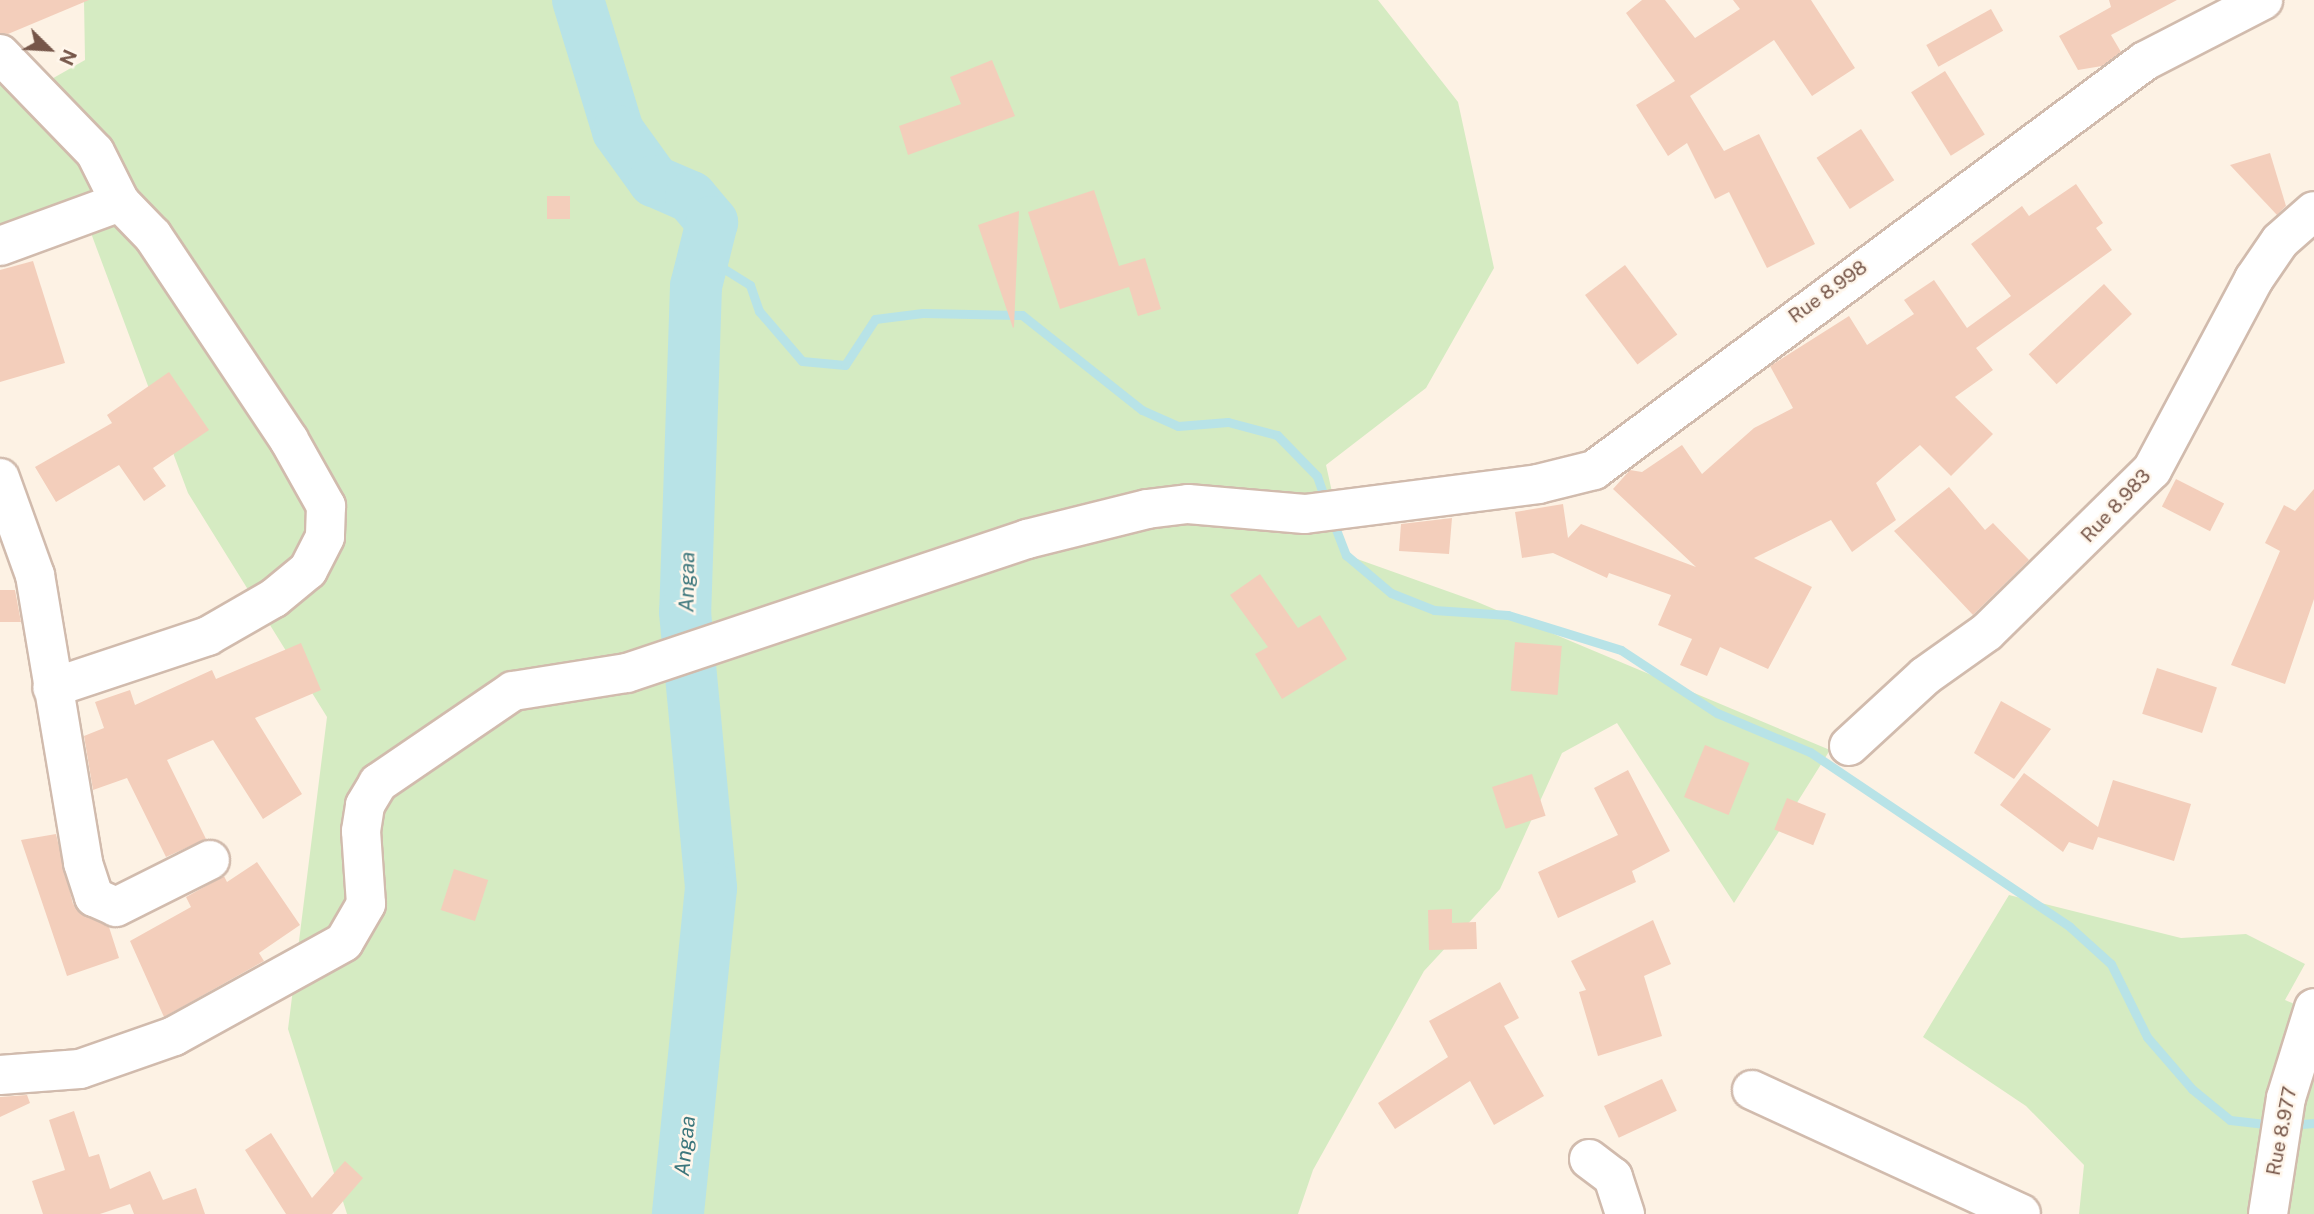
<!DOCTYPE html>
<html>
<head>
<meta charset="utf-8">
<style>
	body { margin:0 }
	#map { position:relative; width:2314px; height:1214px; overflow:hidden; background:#fdf2e4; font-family:"Public Sans",sans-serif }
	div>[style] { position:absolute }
	.green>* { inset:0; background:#d5ebc2 }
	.stream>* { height:9px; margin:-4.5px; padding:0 4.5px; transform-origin:4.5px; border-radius:4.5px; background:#b8e3e7 }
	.river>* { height:52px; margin:-26px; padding:0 26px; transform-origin:26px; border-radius:26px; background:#b8e3e7 }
	.building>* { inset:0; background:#f3cebb; transform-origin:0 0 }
	.roads { filter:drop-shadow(2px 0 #d1bbad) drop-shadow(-2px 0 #d1bbad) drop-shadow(0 2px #d1bbad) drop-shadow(0 -2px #d1bbad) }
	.minor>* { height:38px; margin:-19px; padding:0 19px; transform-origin:19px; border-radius:19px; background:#fff }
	span { translate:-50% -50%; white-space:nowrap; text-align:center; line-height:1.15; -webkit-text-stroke:5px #fff6eb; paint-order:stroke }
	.street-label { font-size:19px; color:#765649 }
	.water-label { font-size:21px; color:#3c767c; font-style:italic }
	.north { position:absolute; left:14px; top:14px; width:70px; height:70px; -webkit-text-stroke:5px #fff6eb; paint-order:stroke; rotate:114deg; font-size:19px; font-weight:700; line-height:28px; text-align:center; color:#765649 }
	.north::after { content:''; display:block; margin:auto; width:24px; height:32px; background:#765649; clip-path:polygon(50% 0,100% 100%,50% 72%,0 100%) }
</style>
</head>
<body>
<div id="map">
	<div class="green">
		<div style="clip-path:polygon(84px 0,1378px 0,1458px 102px,1494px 268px,1426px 388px,1326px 465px,1346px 555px,1475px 601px,1830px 750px,1734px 903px,1617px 723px,1562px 753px,1500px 889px,1424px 971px,1313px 1170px,1298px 1214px,347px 1214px,288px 1029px,327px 717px,188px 493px,82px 209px,0 227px,0 85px,20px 97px,85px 60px)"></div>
		<div style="clip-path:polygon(2009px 895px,2181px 938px,2246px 934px,2305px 964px,2285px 1000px,2314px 1012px,2314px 1214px,2079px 1214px,2084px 1165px,2026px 1106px,1923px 1037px)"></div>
	</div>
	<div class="stream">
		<div style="left:705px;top:257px;width:53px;rotate:31.9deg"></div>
		<div style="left:750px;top:285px;width:28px;rotate:71deg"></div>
		<div style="left:759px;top:311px;width:66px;rotate:49.3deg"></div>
		<div style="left:802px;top:361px;width:43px;rotate:5.3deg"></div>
		<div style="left:845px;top:365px;width:55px;rotate:-56.9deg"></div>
		<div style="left:875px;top:319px;width:48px;rotate:-7.1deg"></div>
		<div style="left:923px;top:313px;width:99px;rotate:1.2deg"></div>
		<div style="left:1022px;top:315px;width:153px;rotate:38.4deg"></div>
		<div style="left:1142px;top:410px;width:39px;rotate:24deg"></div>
		<div style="left:1178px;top:426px;width:50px;rotate:-4.6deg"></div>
		<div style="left:1228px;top:422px;width:51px;rotate:14.9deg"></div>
		<div style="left:1277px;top:435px;width:57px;rotate:45.7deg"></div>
		<div style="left:1317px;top:476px;width:28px;rotate:71deg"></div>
		<div style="left:1332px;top:519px;width:39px;rotate:69deg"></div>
		<div style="left:1346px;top:555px;width:59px;rotate:40.2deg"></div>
		<div style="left:1391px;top:593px;width:46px;rotate:21.6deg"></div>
		<div style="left:1434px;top:610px;width:74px;rotate:3.9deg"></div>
		<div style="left:1508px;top:615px;width:118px;rotate:17.2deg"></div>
		<div style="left:1621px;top:650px;width:115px;rotate:33.3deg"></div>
		<div style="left:1717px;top:713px;width:101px;rotate:22.8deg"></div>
		<div style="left:1810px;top:752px;width:313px;rotate:33.9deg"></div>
		<div style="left:2070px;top:927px;width:55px;rotate:42.1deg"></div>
		<div style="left:2111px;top:964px;width:81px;rotate:63.7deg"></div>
		<div style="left:2147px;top:1037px;width:69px;rotate:49.1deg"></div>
		<div style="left:2192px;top:1089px;width:49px;rotate:39.2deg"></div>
		<div style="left:2230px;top:1120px;width:44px;rotate:6.5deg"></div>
		<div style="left:2291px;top:1125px;width:23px;rotate:-5deg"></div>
	</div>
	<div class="river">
		<div style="left:578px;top:0;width:137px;rotate:73deg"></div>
		<div style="left:618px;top:131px;width:62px;rotate:54.2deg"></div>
		<div style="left:654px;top:181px;width:40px;rotate:23.4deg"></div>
		<div style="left:691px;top:197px;width:33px;rotate:50deg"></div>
		<div style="left:712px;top:222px;width:66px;rotate:104deg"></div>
		<div style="left:696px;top:286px;width:326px;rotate:91.9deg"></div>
		<div style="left:685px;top:612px;width:277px;rotate:84.6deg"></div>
		<div style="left:711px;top:888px;width:328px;rotate:95.8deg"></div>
	</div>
	<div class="building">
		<div style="clip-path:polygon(0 0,89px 0,8px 34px,0 33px)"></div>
		<div style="clip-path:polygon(1642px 0,1665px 0,1695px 38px,1740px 9px,1733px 0,1811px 0,1855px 68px,1812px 96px,1774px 40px,1690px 96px,1724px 151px,1759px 134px,1815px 244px,1767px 268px,1729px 192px,1715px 199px,1687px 143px,1668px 156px,1636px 105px,1675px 81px,1626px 13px)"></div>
		<div style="clip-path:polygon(2109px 0,2177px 0,2111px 35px,2121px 52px,2102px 66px,2078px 70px,2059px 36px,2111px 7px)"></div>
		<div style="left:1991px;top:9px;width:25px;height:74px;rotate:61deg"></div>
		<div style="clip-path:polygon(992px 60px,1015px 116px,908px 155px,899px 126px,961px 104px,950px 77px)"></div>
		<div style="left:1945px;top:71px;width:75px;height:40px;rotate:58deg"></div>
		<div style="left:1861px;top:129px;width:61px;height:53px;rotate:57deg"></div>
		<div style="clip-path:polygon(2270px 153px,2286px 206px,2277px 215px,2230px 165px)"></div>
		<div style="clip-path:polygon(2076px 184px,2103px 223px,2096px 228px,2112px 250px,1976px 348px,1993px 370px,1955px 397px,1993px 434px,1951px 476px,1920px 445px,1876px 483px,1896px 520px,1852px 552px,1831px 520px,1754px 558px,1812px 587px,1768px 669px,1720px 647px,1707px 676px,1680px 665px,1692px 639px,1658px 625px,1671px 595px,1609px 573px,1607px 578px,1553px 553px,1522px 558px,1515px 512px,1563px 504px,1568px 538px,1581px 524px,1696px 567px,1613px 489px,1630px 470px,1642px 472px,1682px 445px,1702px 474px,1754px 428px,1793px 408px,1770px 366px,1849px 316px,1867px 345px,1914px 314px,1904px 300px,1934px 280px,1967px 328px,2011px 296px,1971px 244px,2022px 206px,2029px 216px)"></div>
		<div style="clip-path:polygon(1094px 190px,1119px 266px,1145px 258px,1161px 309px,1138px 316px,1129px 287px,1060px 309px,1028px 212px)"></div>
		<div style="left:547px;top:196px;width:23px;height:23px"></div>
		<div style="clip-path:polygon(1019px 211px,1014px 327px,1013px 328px,978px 225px)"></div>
		<div style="clip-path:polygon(33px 261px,65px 363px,0 382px,0 270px)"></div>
		<div style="left:1625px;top:265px;width:87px;height:50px;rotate:53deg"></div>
		<div style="left:2104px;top:284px;width:41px;height:103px;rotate:47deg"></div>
		<div style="clip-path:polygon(169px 372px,209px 430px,153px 468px,166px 486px,144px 501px,119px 465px,56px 502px,35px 467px,112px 423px,107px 415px)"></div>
		<div style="left:2176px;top:479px;width:54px;height:31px;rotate:27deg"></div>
		<div style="clip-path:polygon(1949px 487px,1985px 530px,1993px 523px,2029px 560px,1973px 615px,1894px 531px)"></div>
		<div style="clip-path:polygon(2314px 489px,2314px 599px,2285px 684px,2231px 665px,2280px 551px,2265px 543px,2284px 505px,2295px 511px)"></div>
		<div style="clip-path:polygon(1452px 518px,1449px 554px,1399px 551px,1401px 524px)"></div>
		<div style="clip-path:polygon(1260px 574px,1298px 628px,1320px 615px,1347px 659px,1282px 699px,1255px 654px,1268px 647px,1230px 595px)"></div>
		<div style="clip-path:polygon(0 590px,15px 590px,21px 622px,0 622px)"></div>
		<div style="left:1515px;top:642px;width:47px;height:49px;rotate:5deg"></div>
		<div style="clip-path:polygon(301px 643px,321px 690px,255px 718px,302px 794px,263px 819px,213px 740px,167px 760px,206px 839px,166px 857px,127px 778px,93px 790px,84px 736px,104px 728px,95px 702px,130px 690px,135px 705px,212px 670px,216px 679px)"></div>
		<div style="left:2157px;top:668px;width:63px;height:48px;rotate:18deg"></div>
		<div style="clip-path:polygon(2001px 701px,2051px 729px,2014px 779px,1974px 753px)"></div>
		<div style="left:1705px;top:745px;width:48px;height:56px;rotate:22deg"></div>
		<div style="clip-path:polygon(1628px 770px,1670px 851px,1632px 871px,1636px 882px,1558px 918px,1538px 872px,1618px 835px,1594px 788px)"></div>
		<div style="clip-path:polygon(2024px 773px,2098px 827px,2113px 780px,2191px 804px,2174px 861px,2098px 837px,2093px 850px,2069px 842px,2063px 852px,2000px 805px)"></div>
		<div style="left:1532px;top:774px;width:44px;height:42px;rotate:72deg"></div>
		<div style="left:1787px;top:798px;width:42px;height:34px;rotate:22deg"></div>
		<div style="clip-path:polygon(56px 834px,73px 904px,109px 927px,119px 958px,67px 976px,21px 840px)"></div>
		<div style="clip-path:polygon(257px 862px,300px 925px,259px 953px,264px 961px,164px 1017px,130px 941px,191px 907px,186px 897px,224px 876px,227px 882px)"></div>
		<div style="left:454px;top:869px;width:36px;height:43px;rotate:18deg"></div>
		<div style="clip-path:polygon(1452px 909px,1452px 923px,1476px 922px,1477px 949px,1429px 950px,1428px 910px)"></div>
		<div style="clip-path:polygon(1653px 920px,1671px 964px,1644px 976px,1662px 1036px,1598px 1056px,1579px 992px,1586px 990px,1571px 961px)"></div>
		<div style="clip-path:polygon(1500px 982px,1519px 1018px,1504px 1026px,1544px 1096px,1494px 1125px,1470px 1081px,1395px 1129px,1378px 1103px,1448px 1057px,1429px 1021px)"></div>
		<div style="left:1662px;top:1079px;width:35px;height:64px;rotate:65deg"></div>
		<div style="clip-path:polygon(27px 1095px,30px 1103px,0 1117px,0 1097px)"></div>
		<div style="clip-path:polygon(74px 1111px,89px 1157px,99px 1154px,110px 1189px,150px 1171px,163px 1200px,196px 1188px,205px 1214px,134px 1214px,130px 1204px,100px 1214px,43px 1214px,32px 1181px,65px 1170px,49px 1120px)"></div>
		<div style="clip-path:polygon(271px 1133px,312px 1198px,345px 1161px,363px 1178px,332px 1214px,286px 1214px,245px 1150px)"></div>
	</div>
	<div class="roads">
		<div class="minor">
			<div style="left:0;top:54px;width:136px;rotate:45.9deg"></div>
			<div style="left:95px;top:152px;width:56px;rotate:63.4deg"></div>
			<div style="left:120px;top:202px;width:47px;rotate:45.9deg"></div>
			<div style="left:153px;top:236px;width:245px;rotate:56.3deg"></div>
			<div style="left:289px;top:440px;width:76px;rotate:60.7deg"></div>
			<div style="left:326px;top:506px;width:31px;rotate:92deg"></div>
			<div style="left:325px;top:537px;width:37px;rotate:117deg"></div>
			<div style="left:308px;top:570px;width:44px;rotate:140.5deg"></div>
			<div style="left:274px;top:598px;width:76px;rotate:150.1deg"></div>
			<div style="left:208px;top:636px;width:164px;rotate:161.6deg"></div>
			<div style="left:0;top:246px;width:128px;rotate:-20.1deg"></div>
			<div style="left:0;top:478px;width:103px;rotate:70.2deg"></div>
			<div style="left:35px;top:575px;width:292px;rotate:80.5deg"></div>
			<div style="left:83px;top:863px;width:36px;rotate:72deg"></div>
			<div style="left:94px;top:897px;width:24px;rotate:24deg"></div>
			<div style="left:116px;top:907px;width:105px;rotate:-26.6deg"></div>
			<div style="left:1849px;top:746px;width:103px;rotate:-42.6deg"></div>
			<div style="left:1925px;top:676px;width:76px;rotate:-35.4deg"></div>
			<div style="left:1987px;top:632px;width:231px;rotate:-44.5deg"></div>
			<div style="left:2152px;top:470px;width:217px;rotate:-61.9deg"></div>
			<div style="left:2254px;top:279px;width:46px;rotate:-55.6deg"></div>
			<div style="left:2280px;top:241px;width:45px;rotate:-41.4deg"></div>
			<div style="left:0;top:1075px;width:80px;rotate:-4.3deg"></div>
			<div style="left:80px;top:1069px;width:100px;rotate:-19.3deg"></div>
			<div style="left:174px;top:1036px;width:194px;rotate:-28.9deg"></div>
			<div style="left:344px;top:942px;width:44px;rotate:-59.9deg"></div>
			<div style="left:366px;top:904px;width:73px;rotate:-93.9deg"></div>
			<div style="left:361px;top:831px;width:26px;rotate:-81deg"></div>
			<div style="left:365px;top:805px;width:26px;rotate:-59deg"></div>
			<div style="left:378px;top:783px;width:163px;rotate:-34.3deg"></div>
			<div style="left:513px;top:691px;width:115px;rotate:-9deg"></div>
			<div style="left:627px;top:673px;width:422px;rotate:-18.5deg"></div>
			<div style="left:1027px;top:539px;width:124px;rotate:-14deg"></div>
			<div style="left:1147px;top:509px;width:41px;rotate:-7deg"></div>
			<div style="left:1188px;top:504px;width:117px;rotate:4.9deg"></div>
			<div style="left:1305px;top:514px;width:235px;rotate:-7.3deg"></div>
			<div style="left:1538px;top:484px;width:58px;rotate:-14deg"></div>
			<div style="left:1594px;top:470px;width:686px;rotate:-36.59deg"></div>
			<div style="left:2145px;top:61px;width:133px;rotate:-27.3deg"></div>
			<div style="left:1752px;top:1090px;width:296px;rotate:24.7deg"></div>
			<div style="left:1589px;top:1159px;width:30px;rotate:37deg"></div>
			<div style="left:1613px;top:1177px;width:39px;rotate:72deg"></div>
			<div style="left:2268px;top:1214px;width:117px;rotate:-81.2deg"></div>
			<div style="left:2286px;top:1098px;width:94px;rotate:-72.7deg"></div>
		</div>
	</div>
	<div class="street-label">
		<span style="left:1828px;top:292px;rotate:-36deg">Rue 8.998</span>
		<span style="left:2116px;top:506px;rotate:-47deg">Rue 8.983</span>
		<span style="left:2282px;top:1131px;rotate:-79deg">Rue 8.977</span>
	</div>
	<div class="water-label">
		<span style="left:687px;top:582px;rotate:-89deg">Angaa</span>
		<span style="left:685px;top:1146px;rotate:-84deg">Angaa</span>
	</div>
	<div class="north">N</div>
</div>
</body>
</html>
